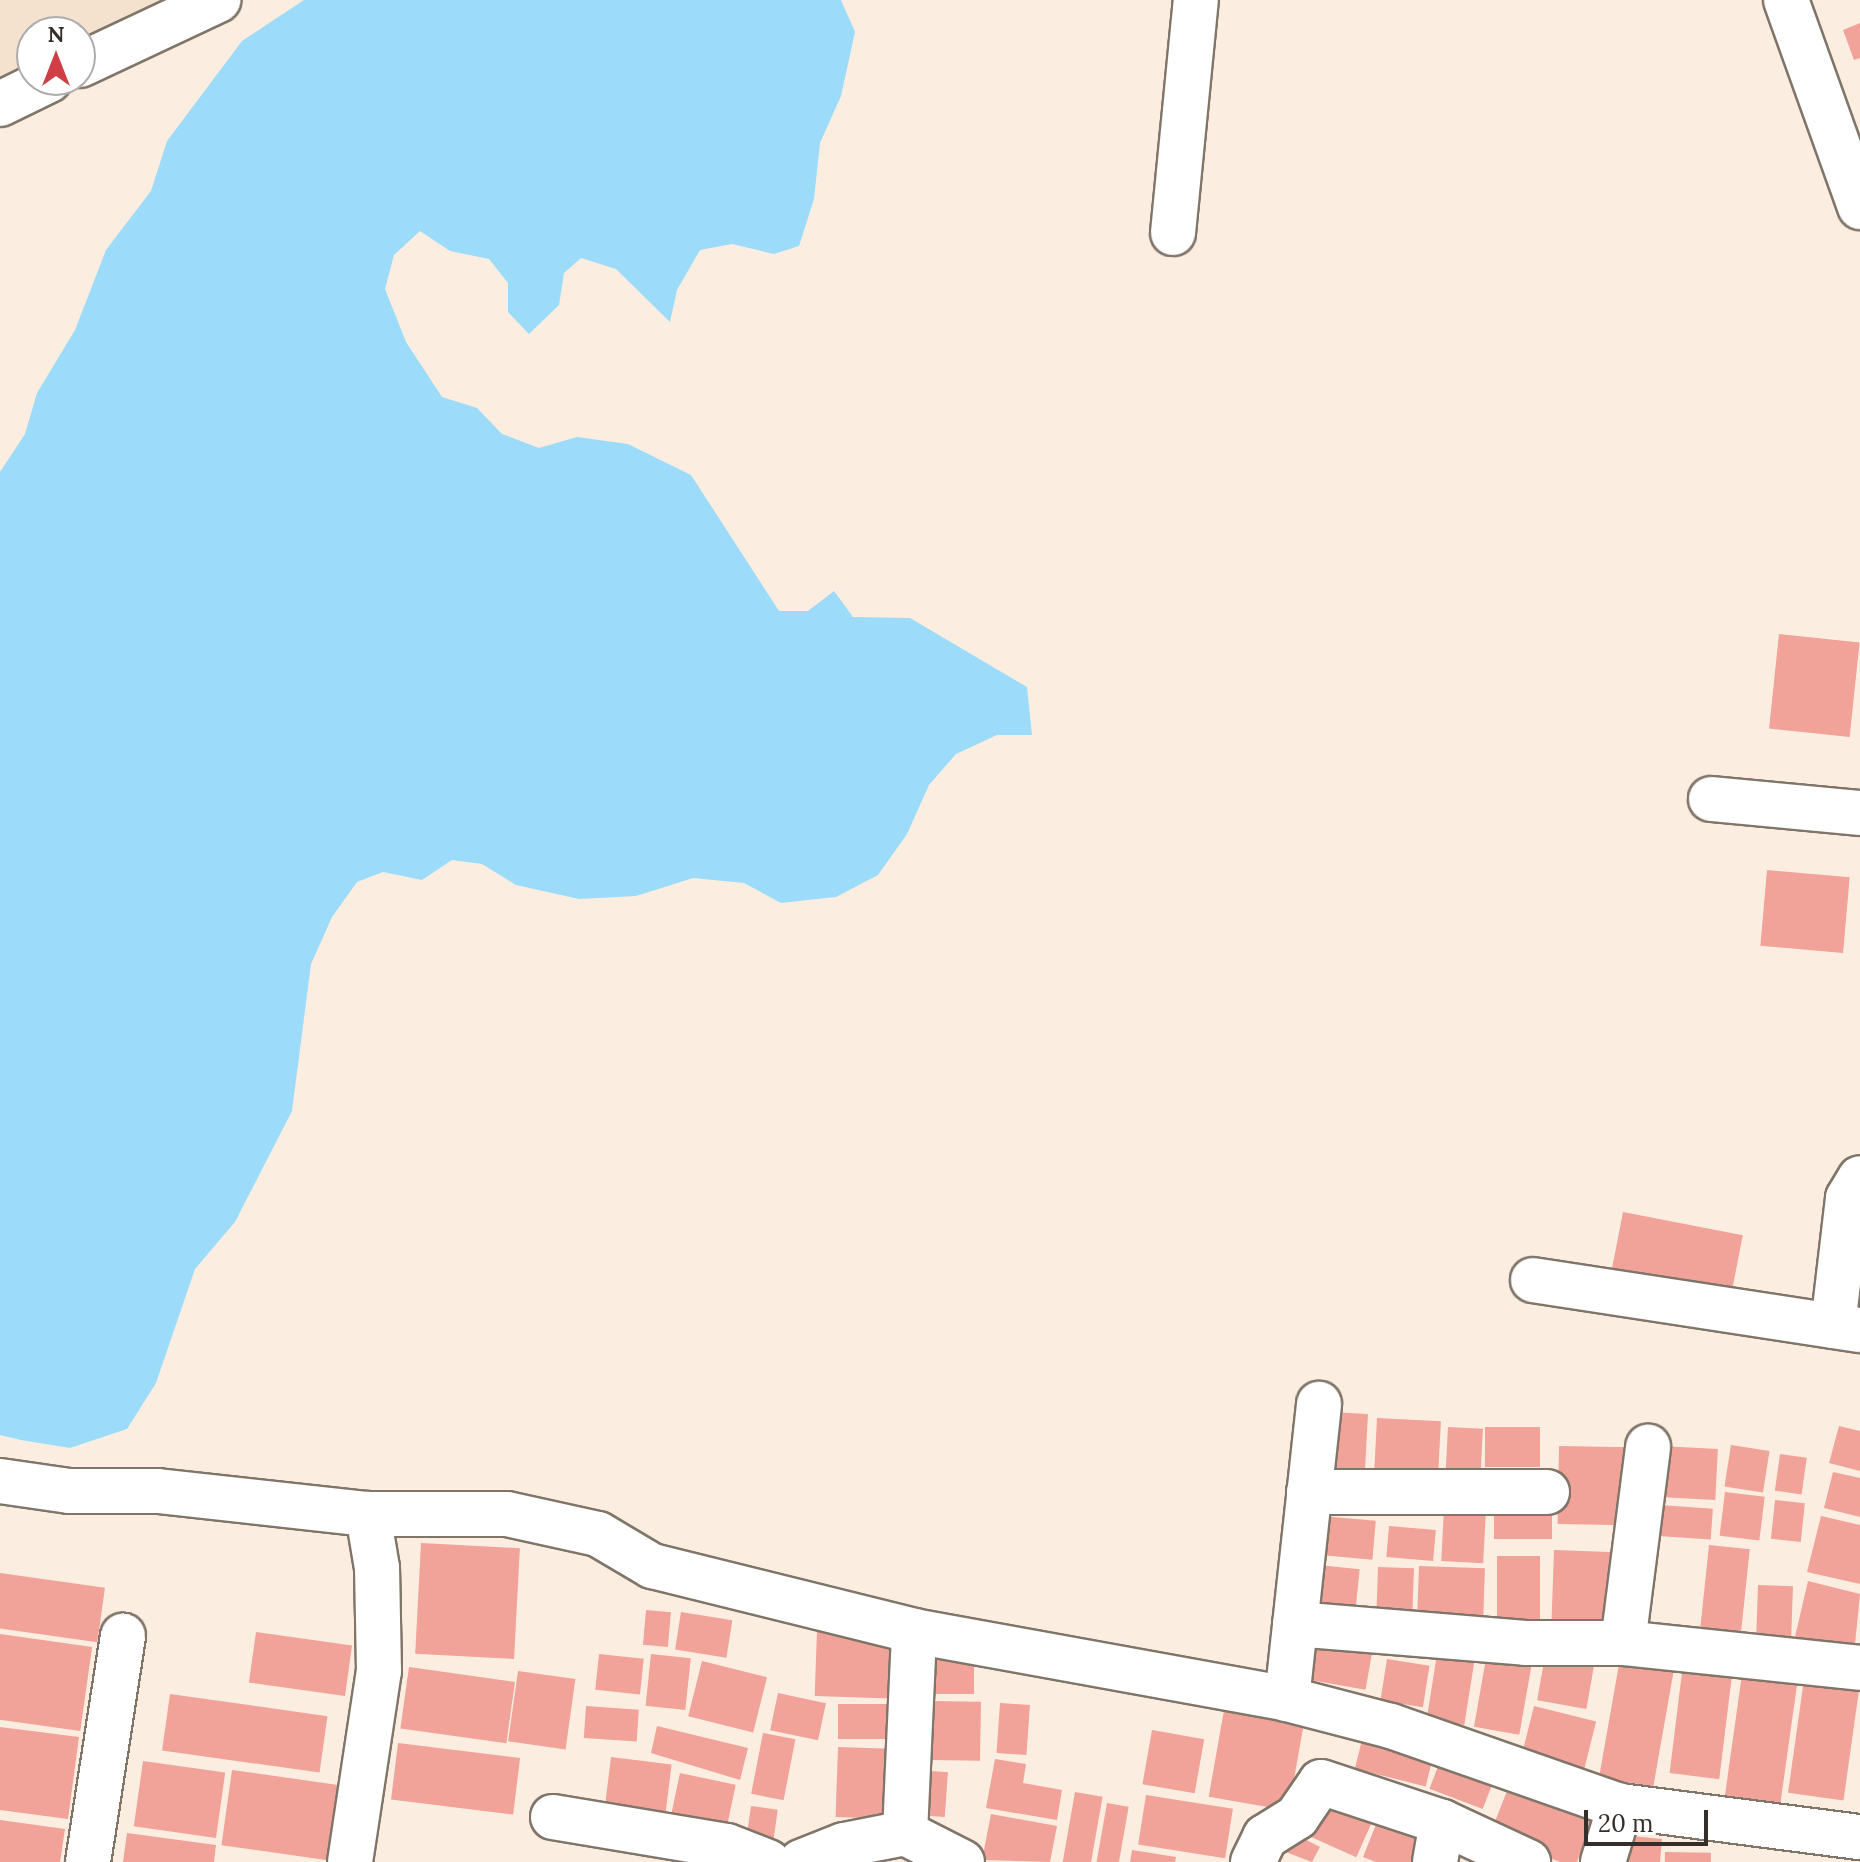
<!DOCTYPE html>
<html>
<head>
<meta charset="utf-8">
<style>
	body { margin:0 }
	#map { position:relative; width:1860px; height:1862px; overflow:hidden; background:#fbeee1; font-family:Lora,serif }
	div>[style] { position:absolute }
	.built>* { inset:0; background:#f4e2cf }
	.water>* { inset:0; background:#9cdbf9 }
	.building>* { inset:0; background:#f1a299; transform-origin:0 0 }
	.roads { filter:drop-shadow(2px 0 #807569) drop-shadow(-2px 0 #807569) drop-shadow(0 2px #807569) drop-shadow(0 -2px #807569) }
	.minor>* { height:44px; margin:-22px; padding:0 22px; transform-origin:22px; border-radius:22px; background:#fff }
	span { translate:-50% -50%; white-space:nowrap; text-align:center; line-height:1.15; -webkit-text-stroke:7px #fff; paint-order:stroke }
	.north { position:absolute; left:16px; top:16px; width:80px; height:80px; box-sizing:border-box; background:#fff; border:2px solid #aeacaa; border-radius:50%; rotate:0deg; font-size:22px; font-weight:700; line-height:32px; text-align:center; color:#342f2a }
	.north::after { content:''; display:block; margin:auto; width:28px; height:36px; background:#cd3e45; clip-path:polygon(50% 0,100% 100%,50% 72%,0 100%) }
	.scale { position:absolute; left:1584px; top:1810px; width:124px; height:36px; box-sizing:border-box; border:4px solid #342f2a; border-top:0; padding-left:10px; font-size:24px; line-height:28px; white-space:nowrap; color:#342f2a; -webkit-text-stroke:6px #fff; paint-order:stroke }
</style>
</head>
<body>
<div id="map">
	<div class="built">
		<div style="clip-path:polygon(0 0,165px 0,80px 40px,80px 32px,32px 32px,32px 63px,0 78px)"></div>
	</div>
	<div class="water">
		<div style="clip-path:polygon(304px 0,841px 0,855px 32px,841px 96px,820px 143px,814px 199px,799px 246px,774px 254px,732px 244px,700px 250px,677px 290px,670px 322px,616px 269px,581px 258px,564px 273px,559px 305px,529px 334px,508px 312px,508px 283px,489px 259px,450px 251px,420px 231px,394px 255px,385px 289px,406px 342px,442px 397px,477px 408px,502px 434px,539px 448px,577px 437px,628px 444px,691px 475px,779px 611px,808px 611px,834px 591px,853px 617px,910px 618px,1027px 687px,1032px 735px,997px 735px,956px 754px,929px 785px,907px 834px,878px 875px,836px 897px,781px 903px,744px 883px,693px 878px,636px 896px,579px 899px,516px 885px,482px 864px,452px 860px,422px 880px,383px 872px,357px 882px,332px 917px,311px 964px,292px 1111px,235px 1222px,195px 1269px,156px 1383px,127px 1429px,70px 1448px,21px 1440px,0 1435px,0 472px,25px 434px,37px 393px,75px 330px,106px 250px,151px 191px,167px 141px,242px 41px)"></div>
	</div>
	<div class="building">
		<div style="clip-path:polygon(1860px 23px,1860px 58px,1854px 60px,1843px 30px)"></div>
		<div style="left:1779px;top:634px;width:81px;height:95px;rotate:6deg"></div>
		<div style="left:1767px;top:870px;width:83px;height:76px;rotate:5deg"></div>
		<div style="left:1623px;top:1212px;width:122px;height:62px;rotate:11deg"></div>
		<div style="left:1331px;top:1412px;width:37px;height:64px;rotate:3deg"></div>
		<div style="left:1377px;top:1418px;width:64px;height:60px;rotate:3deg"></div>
		<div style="clip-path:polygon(1839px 1426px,1860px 1431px,1860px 1471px,1829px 1463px)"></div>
		<div style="left:1448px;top:1427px;width:35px;height:56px;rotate:3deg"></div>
		<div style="left:1485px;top:1427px;width:55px;height:40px"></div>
		<div style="left:1731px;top:1445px;width:39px;height:42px;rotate:9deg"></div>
		<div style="left:1559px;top:1446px;width:70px;height:78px;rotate:1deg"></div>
		<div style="left:1661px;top:1446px;width:57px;height:51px;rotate:3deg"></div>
		<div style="left:1780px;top:1454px;width:27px;height:37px;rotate:8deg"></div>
		<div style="clip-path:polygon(1833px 1472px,1860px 1478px,1860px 1517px,1824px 1508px)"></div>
		<div style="left:1725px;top:1492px;width:40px;height:44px;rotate:7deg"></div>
		<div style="left:1775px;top:1500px;width:30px;height:39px;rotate:6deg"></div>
		<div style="left:1494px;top:1501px;width:58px;height:38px"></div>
		<div style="left:1660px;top:1505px;width:53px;height:31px;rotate:4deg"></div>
		<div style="left:1444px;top:1508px;width:42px;height:53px;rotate:3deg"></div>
		<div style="left:1321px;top:1516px;width:55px;height:39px;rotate:5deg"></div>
		<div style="clip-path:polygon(1821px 1516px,1860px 1525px,1860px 1584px,1807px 1572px)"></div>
		<div style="left:1389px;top:1526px;width:47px;height:31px;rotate:5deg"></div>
		<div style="left:421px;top:1543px;width:99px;height:111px;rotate:3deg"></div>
		<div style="left:1709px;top:1545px;width:41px;height:89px;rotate:6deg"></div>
		<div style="left:1554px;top:1550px;width:63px;height:76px;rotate:2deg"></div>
		<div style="left:1497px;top:1556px;width:43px;height:72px"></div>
		<div style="left:1309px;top:1564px;width:51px;height:49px;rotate:6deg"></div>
		<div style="left:1419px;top:1566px;width:66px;height:62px;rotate:2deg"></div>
		<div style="left:1378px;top:1567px;width:36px;height:57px;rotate:2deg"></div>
		<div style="left:0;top:1573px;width:106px;height:55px;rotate:8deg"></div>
		<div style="clip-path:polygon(1808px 1581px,1860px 1594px,1854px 1654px,1794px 1641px)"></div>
		<div style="left:1758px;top:1585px;width:35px;height:52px;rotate:2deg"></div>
		<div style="left:646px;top:1610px;width:25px;height:35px;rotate:5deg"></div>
		<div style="left:681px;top:1612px;width:52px;height:38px;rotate:9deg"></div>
		<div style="left:817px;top:1630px;width:83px;height:66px;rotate:2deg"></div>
		<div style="left:1303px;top:1630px;width:72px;height:48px;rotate:10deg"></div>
		<div style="left:256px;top:1632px;width:97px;height:51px;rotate:8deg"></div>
		<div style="left:0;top:1634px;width:93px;height:85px;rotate:8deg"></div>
		<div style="left:936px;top:1646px;width:38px;height:48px"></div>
		<div style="left:1438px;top:1648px;width:38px;height:72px;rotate:9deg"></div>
		<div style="left:1546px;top:1650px;width:50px;height:51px;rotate:10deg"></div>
		<div style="left:1487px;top:1653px;width:46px;height:75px;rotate:10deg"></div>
		<div style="left:1621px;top:1653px;width:55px;height:126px;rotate:10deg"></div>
		<div style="left:599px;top:1654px;width:45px;height:36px;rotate:6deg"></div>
		<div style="left:651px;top:1654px;width:40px;height:52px;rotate:6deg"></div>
		<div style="left:1684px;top:1656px;width:50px;height:118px;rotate:7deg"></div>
		<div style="left:1387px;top:1659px;width:43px;height:42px;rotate:9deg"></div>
		<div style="left:702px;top:1661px;width:67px;height:57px;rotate:14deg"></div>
		<div style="left:409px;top:1667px;width:107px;height:62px;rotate:8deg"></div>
		<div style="left:1743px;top:1667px;width:56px;height:131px;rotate:8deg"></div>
		<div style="left:518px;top:1671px;width:58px;height:71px;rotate:8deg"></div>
		<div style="left:1805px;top:1672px;width:56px;height:122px;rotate:8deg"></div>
		<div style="left:778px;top:1693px;width:49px;height:38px;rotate:12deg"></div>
		<div style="left:170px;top:1694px;width:159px;height:57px;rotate:8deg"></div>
		<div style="left:933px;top:1701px;width:48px;height:59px;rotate:1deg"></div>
		<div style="left:1000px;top:1703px;width:30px;height:50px;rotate:4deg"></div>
		<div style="left:838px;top:1704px;width:59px;height:35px"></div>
		<div style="left:586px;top:1706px;width:53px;height:32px;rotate:4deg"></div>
		<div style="left:1534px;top:1706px;width:64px;height:49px;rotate:14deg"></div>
		<div style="left:1224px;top:1710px;width:81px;height:88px;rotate:10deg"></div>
		<div style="clip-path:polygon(657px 1726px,748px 1748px,740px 1780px,651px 1753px)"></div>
		<div style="clip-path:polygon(0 1727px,79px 1737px,68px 1819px,0 1810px)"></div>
		<div style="left:1365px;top:1728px;width:73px;height:42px;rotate:14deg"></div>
		<div style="left:1152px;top:1730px;width:53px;height:55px;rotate:10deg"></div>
		<div style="left:763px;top:1733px;width:33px;height:62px;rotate:11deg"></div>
		<div style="left:398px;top:1743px;width:123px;height:57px;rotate:7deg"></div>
		<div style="left:838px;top:1747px;width:59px;height:70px;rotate:2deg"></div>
		<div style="left:1442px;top:1756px;width:57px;height:35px;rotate:21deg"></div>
		<div style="left:611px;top:1757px;width:61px;height:53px;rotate:7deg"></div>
		<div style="clip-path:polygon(995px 1759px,1026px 1764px,1023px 1783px,1062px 1790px,1057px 1820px,986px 1808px)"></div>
		<div style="left:143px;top:1761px;width:83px;height:66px;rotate:8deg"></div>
		<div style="left:232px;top:1770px;width:109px;height:76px;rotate:8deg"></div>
		<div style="left:916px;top:1770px;width:32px;height:45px;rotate:4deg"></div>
		<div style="left:680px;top:1773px;width:57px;height:50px;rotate:12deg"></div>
		<div style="clip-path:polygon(1509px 1786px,1593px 1820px,1577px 1862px,1560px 1862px,1490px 1834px)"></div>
		<div style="left:1321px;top:1789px;width:60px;height:48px;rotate:24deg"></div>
		<div style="left:1075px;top:1792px;width:28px;height:71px;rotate:10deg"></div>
		<div style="left:1146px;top:1795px;width:88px;height:50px;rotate:9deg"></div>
		<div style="left:1107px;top:1803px;width:22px;height:60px;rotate:10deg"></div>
		<div style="left:751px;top:1806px;width:27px;height:29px;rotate:8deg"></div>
		<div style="clip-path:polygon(991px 1814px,1057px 1826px,1050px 1862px,982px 1860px)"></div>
		<div style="clip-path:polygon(1379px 1817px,1429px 1837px,1419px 1862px,1376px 1862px,1363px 1857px)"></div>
		<div style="clip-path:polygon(0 1820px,65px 1829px,60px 1862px,0 1862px)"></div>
		<div style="clip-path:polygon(1285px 1829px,1320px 1847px,1312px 1862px,1275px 1848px)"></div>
		<div style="clip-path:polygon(127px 1833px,216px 1845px,214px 1862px,123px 1862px)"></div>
		<div style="clip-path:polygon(1622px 1835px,1662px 1839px,1660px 1862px,1620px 1862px)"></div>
		<div style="clip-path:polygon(1132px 1850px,1176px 1857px,1175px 1862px,1130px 1862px)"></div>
		<div style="left:1665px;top:1852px;width:46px;height:10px;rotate:1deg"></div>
	</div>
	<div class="roads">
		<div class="minor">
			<div style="left:1786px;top:0;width:220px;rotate:70.3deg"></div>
			<div style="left:80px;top:65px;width:153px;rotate:-25.2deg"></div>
			<div style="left:0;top:104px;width:55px;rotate:-26.1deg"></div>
			<div style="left:1173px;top:233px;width:234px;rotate:-84.4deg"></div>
			<div style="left:1711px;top:799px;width:150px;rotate:5.4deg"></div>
			<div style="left:1533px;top:1280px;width:331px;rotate:8.7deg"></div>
			<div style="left:1833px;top:1326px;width:129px;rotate:-83.3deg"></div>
			<div style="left:1848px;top:1198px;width:23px;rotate:-59deg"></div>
			<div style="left:0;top:1481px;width:70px;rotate:8.2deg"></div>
			<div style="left:69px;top:1491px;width:89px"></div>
			<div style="left:158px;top:1491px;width:211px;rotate:6.3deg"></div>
			<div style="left:1309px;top:1492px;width:238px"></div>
			<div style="left:1295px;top:1624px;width:231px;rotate:4.7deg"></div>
			<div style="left:1525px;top:1643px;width:98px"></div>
			<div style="left:1623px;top:1643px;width:238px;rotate:6deg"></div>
			<div style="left:1623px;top:1643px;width:198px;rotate:-82.7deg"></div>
			<div style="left:1287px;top:1699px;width:297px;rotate:-83.8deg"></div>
			<div style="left:553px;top:1817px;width:176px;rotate:9.5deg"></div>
			<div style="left:727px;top:1846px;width:44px;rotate:21.3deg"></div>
			<div style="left:905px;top:1833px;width:202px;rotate:-87.4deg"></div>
			<div style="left:88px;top:1862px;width:229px;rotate:-81.2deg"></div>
			<div style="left:350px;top:1862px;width:193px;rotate:-81.4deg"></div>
			<div style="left:379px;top:1671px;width:103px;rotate:-91.1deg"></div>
			<div style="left:377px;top:1568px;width:55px;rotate:-99.5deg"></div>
			<div style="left:368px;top:1514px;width:139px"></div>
			<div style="left:507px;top:1514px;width:93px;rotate:12.4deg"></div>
			<div style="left:598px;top:1534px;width:63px;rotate:30.7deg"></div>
			<div style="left:652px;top:1566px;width:270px;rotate:13.9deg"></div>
			<div style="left:914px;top:1631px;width:379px;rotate:10.3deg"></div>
			<div style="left:1287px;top:1699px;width:107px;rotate:14.6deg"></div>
			<div style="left:1391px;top:1726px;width:243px;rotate:19.3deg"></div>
			<div style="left:1620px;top:1806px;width:242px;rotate:7.4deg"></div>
			<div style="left:801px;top:1862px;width:46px;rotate:-21.6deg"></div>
			<div style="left:844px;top:1845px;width:62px;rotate:-11.1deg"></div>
			<div style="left:905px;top:1833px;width:64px;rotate:27deg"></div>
			<div style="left:1253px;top:1862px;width:28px;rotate:-64deg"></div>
			<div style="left:1265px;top:1837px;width:38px;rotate:-32deg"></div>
			<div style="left:1297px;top:1817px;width:42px;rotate:-55.6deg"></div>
			<div style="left:1321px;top:1782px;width:127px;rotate:18.3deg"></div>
			<div style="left:1442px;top:1822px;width:95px;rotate:24.9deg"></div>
			<div style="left:1435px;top:1862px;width:41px;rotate:-80.1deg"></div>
			<div style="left:1603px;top:1862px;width:59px;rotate:-73.1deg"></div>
		</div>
	</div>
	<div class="north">N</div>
	<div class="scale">20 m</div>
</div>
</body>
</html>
